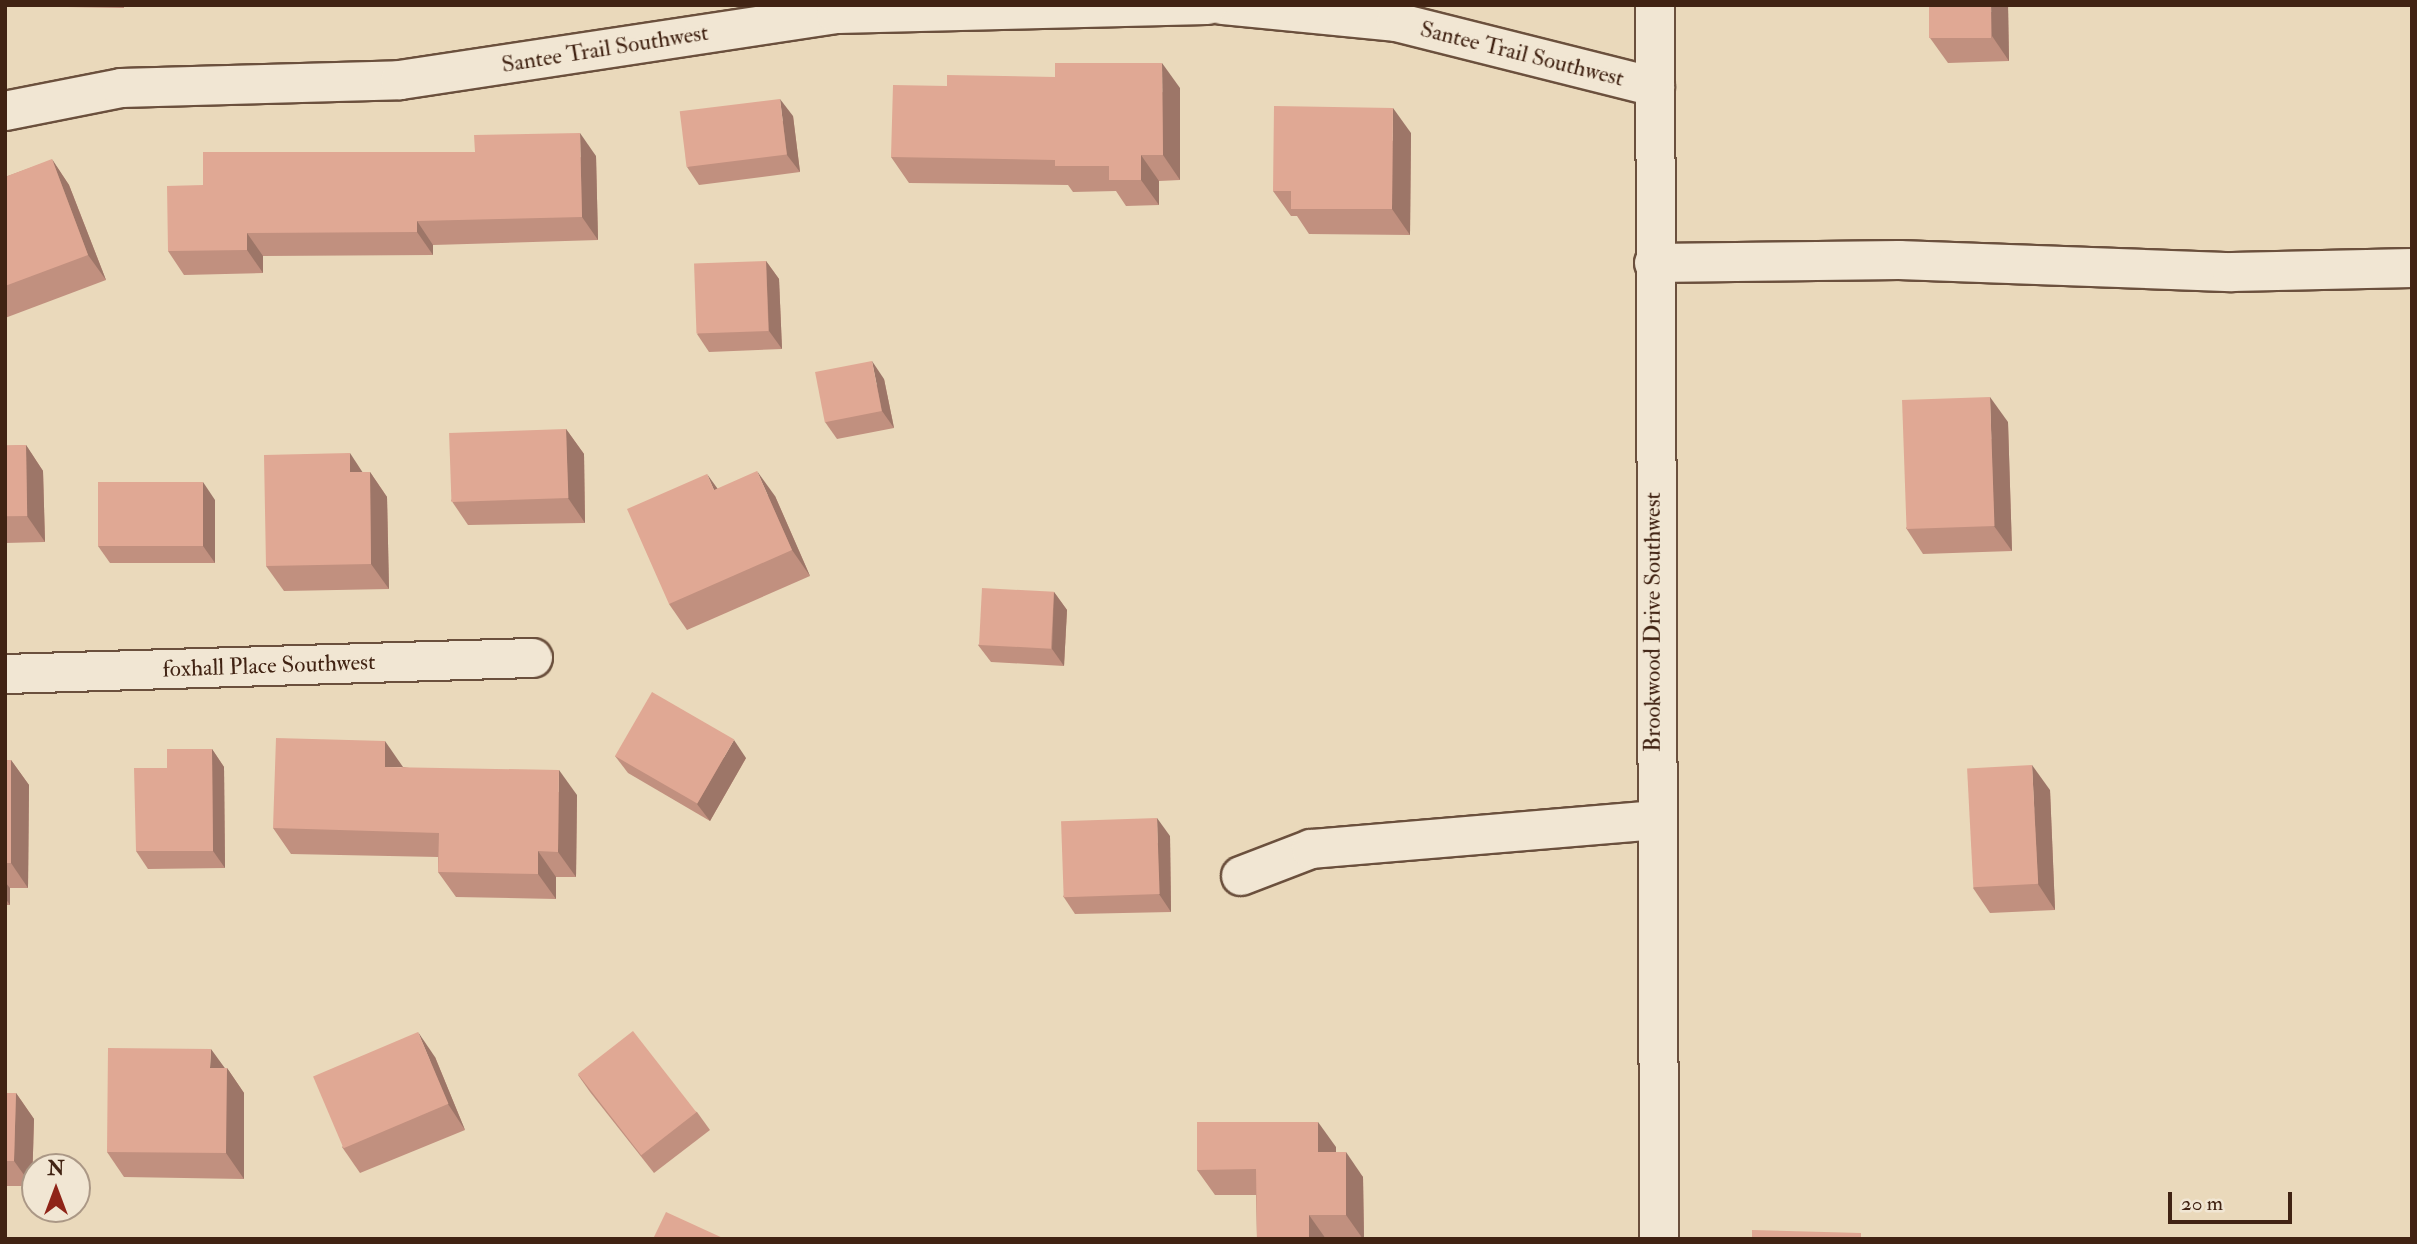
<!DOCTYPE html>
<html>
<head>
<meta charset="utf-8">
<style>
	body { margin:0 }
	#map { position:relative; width:2417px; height:1244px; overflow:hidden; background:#ead9bb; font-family:"IM FELL Double Pica",serif }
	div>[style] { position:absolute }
	.roads { filter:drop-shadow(2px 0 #6b503d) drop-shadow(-2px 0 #6b503d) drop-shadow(0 2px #6b503d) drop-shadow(0 -2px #6b503d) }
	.street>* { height:38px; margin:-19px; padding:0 19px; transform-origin:19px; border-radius:19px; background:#f1e6d3 }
	.secondary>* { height:38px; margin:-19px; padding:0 19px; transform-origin:19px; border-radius:19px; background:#f1e6d3 }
	.wall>* { inset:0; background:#c1907f }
	.shaded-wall>* { inset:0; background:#9d7668 }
	.building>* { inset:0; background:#e0a894; transform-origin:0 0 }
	span { translate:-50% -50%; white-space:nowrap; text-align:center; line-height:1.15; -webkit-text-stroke:5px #f1e6d3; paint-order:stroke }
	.street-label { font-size:23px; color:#412313 }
	.frame { position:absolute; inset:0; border:7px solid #412313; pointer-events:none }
	.north { position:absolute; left:21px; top:1153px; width:70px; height:70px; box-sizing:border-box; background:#f1e6d3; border:2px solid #ab9886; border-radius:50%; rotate:0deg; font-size:19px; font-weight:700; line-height:28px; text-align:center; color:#412313 }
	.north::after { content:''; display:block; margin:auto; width:24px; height:32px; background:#8f2418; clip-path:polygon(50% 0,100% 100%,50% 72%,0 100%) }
	.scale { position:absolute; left:2168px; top:1192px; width:124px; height:32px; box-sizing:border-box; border:4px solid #412313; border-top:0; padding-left:9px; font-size:21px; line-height:24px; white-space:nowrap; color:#412313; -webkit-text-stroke:5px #f1e6d3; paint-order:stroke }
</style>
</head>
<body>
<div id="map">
	<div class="roads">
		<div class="street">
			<div style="left:1222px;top:5px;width:175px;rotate:5.6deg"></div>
			<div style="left:1396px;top:22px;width:267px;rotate:14.1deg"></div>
			<div style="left:5px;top:111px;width:118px;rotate:-11.2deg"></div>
			<div style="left:121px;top:88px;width:279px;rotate:-1.6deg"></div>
			<div style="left:400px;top:80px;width:441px;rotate:-8.6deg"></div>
			<div style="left:836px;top:14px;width:372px;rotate:-1.4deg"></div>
			<div style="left:1654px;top:263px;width:245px;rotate:-0.7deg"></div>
			<div style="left:1899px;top:260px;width:333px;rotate:2.1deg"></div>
			<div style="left:2232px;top:272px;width:180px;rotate:-1.3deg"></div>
			<div style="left:5px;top:674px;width:528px;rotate:-1.74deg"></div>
			<div style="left:1241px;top:876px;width:75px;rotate:-21.1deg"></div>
			<div style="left:1311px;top:849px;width:343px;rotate:-4.8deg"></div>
		</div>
		<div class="secondary">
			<div style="left:1655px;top:5px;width:1234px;rotate:89.81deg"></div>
		</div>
	</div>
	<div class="wall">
		<div style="clip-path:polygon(10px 5px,124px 5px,124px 8px,11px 6px)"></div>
		<div style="clip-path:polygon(2008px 5px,2009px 61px,1948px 63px,1930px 38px)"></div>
		<div style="clip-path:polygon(1180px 88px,1180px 180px,1159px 181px,1159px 205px,1126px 206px,1116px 191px,1073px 192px,1068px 185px,909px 183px,891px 157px)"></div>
		<div style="clip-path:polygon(793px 116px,800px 172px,699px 185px,687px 167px)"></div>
		<div style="clip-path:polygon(1411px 133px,1410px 235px,1309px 234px,1297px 216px,1291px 216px,1273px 191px)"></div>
		<div style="clip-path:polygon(596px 156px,598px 240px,433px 245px,433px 255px,263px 256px,263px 273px,184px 275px,168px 251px,203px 185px)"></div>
		<div style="clip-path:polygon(52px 160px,69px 185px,106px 280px,5px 318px,5px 177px)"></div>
		<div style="clip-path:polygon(766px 261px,779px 279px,782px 349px,709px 352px,697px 334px)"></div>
		<div style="clip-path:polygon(884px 379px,894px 428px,837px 439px,825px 422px)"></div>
		<div style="clip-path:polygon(2008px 422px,2012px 551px,1923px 554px,1906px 528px)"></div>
		<div style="clip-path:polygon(566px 429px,584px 454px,585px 523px,468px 525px,451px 500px)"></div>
		<div style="clip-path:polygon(26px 445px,43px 471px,45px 542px,5px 543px,5px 446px)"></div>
		<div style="clip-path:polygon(363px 472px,370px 472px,387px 497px,389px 589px,284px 591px,266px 566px)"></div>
		<div style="clip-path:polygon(717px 489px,775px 496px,810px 576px,687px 630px,669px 604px)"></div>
		<div style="clip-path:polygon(215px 500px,215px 563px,110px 563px,98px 546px)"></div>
		<div style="clip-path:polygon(1054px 592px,1067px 610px,1064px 666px,991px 662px,978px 645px)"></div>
		<div style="clip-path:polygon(212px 749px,224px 767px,225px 868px,148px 869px,136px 851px,167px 768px)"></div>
		<div style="clip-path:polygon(615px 756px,746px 758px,710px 821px,628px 773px)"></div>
		<div style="clip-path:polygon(5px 760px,11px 760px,29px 785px,28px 888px,10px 888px,10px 905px,5px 905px)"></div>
		<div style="clip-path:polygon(403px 767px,577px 795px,576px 877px,556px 877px,556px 899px,456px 897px,438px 872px,438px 857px,291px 854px,273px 828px)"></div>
		<div style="clip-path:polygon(2050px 790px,2055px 910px,1990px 913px,1973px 888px)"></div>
		<div style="clip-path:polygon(1170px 836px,1171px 912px,1075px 914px,1063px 896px)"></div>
		<div style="clip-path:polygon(435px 1057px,465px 1130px,360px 1173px,342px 1147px)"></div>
		<div style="clip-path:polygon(224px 1068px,227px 1068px,244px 1093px,244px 1179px,124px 1177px,107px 1152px)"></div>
		<div style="clip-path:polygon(578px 1075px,697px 1112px,710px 1130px,654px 1173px,590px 1092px)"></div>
		<div style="clip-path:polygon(5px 1093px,16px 1093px,34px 1119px,32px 1186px,5px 1186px)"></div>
		<div style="clip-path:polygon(1336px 1147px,1336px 1152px,1363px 1177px,1364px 1239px,1257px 1239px,1256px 1195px,1215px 1195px,1197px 1170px)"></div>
	</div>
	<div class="shaded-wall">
		<div style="clip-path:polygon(1991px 5px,2008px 5px,2009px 61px,1992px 36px)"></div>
		<div style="clip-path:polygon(1162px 63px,1180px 88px,1180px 180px,1163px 155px)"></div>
		<div style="clip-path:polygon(780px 99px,793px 116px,800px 172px,787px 155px)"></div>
		<div style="clip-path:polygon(1393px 108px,1411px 133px,1410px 235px,1392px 209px)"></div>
		<div style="clip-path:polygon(580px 133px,596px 156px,598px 240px,582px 217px)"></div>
		<div style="clip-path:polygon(1141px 155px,1159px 181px,1159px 205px,1141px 180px)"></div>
		<div style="clip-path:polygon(52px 159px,69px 185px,106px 280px,88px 255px)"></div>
		<div style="clip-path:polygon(417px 221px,433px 245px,433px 255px,417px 232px)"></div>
		<div style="clip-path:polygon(247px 233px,263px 256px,263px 273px,247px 250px)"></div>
		<div style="clip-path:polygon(766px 261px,779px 279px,782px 349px,769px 331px)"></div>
		<div style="clip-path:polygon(872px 361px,884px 379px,894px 428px,882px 411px)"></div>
		<div style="clip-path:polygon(1990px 397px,2008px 422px,2012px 551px,1994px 526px)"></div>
		<div style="clip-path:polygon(566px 429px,584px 454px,585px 523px,568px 498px)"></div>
		<div style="clip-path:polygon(26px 445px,43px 471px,45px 542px,27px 516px)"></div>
		<div style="clip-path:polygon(350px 453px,367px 479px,350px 472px)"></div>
		<div style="clip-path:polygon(757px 471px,775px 496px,810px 576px,792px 550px)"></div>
		<div style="clip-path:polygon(370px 472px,387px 497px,389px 589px,371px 564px)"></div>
		<div style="clip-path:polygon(707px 474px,725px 499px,714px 490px)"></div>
		<div style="clip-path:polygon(203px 482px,215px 500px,215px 563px,203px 546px)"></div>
		<div style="clip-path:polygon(1054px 592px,1067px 610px,1064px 666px,1052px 649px)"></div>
		<div style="clip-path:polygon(734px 740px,746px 758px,710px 821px,697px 804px)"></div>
		<div style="clip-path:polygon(385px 741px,403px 767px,385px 767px)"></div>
		<div style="clip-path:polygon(212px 749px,224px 767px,225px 868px,213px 851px)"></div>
		<div style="clip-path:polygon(11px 760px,29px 785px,28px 888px,11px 863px)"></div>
		<div style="clip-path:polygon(2032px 765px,2050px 790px,2055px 910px,2038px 884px)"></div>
		<div style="clip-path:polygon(559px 770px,577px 795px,576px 877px,558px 852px)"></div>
		<div style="clip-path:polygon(1157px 818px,1170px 836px,1171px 912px,1159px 894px)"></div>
		<div style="clip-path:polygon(538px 851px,556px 877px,556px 899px,538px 874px)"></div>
		<div style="clip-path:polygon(5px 882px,10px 888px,10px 905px,5px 898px)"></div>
		<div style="clip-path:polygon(418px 1032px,435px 1057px,465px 1130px,448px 1104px)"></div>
		<div style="clip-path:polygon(211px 1049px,227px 1071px,227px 1068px,244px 1093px,244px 1179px,226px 1153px,210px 1068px)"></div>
		<div style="clip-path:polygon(16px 1093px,34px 1119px,32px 1186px,14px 1161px)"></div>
		<div style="clip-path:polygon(1318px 1122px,1336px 1147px,1336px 1177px,1318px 1152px)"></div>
		<div style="clip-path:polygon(1346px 1152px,1363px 1177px,1364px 1239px,1363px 1239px,1346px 1215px)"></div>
		<div style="clip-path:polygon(1309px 1215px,1326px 1239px,1309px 1239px)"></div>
	</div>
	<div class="building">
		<div style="left:1929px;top:5px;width:62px;height:33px"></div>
		<div style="clip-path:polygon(1055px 63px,1162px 63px,1163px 155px,1141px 155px,1141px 180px,1109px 180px,1109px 166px,1055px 166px,1055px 160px,891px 157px,893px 85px,947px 86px,947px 75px,1055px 77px)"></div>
		<div style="left:780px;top:99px;width:56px;height:101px;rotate:83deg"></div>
		<div style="clip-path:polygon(1274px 106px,1393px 108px,1392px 209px,1291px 209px,1291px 191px,1273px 191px)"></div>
		<div style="clip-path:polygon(580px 133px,582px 217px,417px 221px,417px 232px,247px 233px,247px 250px,168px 251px,167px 186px,203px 185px,203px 152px,475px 152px,474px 135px)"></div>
		<div style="clip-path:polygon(52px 159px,88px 255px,5px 286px,5px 177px)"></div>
		<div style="left:766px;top:261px;width:70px;height:72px;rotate:88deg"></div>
		<div style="left:872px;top:361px;width:51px;height:58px;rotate:79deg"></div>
		<div style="left:1990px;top:397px;width:129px;height:88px;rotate:88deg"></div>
		<div style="left:566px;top:429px;width:69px;height:117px;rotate:88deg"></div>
		<div style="left:26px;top:445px;width:71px;height:21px;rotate:89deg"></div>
		<div style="clip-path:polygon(350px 453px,350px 472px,370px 472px,371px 564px,266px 566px,264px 455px)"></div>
		<div style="clip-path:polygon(757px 471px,792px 550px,669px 604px,627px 509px,707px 474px,714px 490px)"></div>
		<div style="left:203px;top:482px;width:64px;height:105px;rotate:90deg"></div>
		<div style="left:982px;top:588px;width:72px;height:57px;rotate:3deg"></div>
		<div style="left:652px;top:692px;width:95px;height:74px;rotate:30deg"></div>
		<div style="clip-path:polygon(276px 738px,385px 741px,385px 767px,559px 770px,558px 852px,538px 851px,538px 874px,438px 872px,439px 833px,273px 828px)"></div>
		<div style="clip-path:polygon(167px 749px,212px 749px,213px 851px,136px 851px,134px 768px,167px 768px)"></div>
		<div style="left:5px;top:760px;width:6px;height:103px"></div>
		<div style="left:2032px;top:765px;width:119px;height:65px;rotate:87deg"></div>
		<div style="left:1157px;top:818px;width:76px;height:96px;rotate:88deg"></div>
		<div style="left:633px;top:1031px;width:103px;height:70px;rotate:52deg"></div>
		<div style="left:418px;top:1032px;width:78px;height:114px;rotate:67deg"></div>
		<div style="clip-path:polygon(108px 1048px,211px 1049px,210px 1068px,227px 1068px,226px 1153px,107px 1152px)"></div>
		<div style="clip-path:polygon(5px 1093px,16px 1093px,14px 1161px,5px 1161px)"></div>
		<div style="clip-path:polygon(1197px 1122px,1318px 1122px,1318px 1152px,1346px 1152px,1346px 1215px,1309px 1215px,1309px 1239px,1257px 1239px,1256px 1169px,1197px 1170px)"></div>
		<div style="clip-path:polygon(666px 1212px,725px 1239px,653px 1239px)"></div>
		<div style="clip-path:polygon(1752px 1230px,1861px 1233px,1861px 1239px,1752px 1239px)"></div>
		<div style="clip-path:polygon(2130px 1237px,2243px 1238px,2243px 1239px,2130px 1239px)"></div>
	</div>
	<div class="street-label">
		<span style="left:605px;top:49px;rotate:-9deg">Santee Trail Southwest</span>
		<span style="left:1522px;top:54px;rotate:14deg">Santee Trail Southwest</span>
		<span style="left:1653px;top:622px;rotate:-90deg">Brookwood Drive Southwest</span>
		<span style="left:269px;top:666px;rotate:-2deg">foxhall Place Southwest</span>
	</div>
	<div class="frame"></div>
	<div class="north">N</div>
	<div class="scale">20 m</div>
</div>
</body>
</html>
